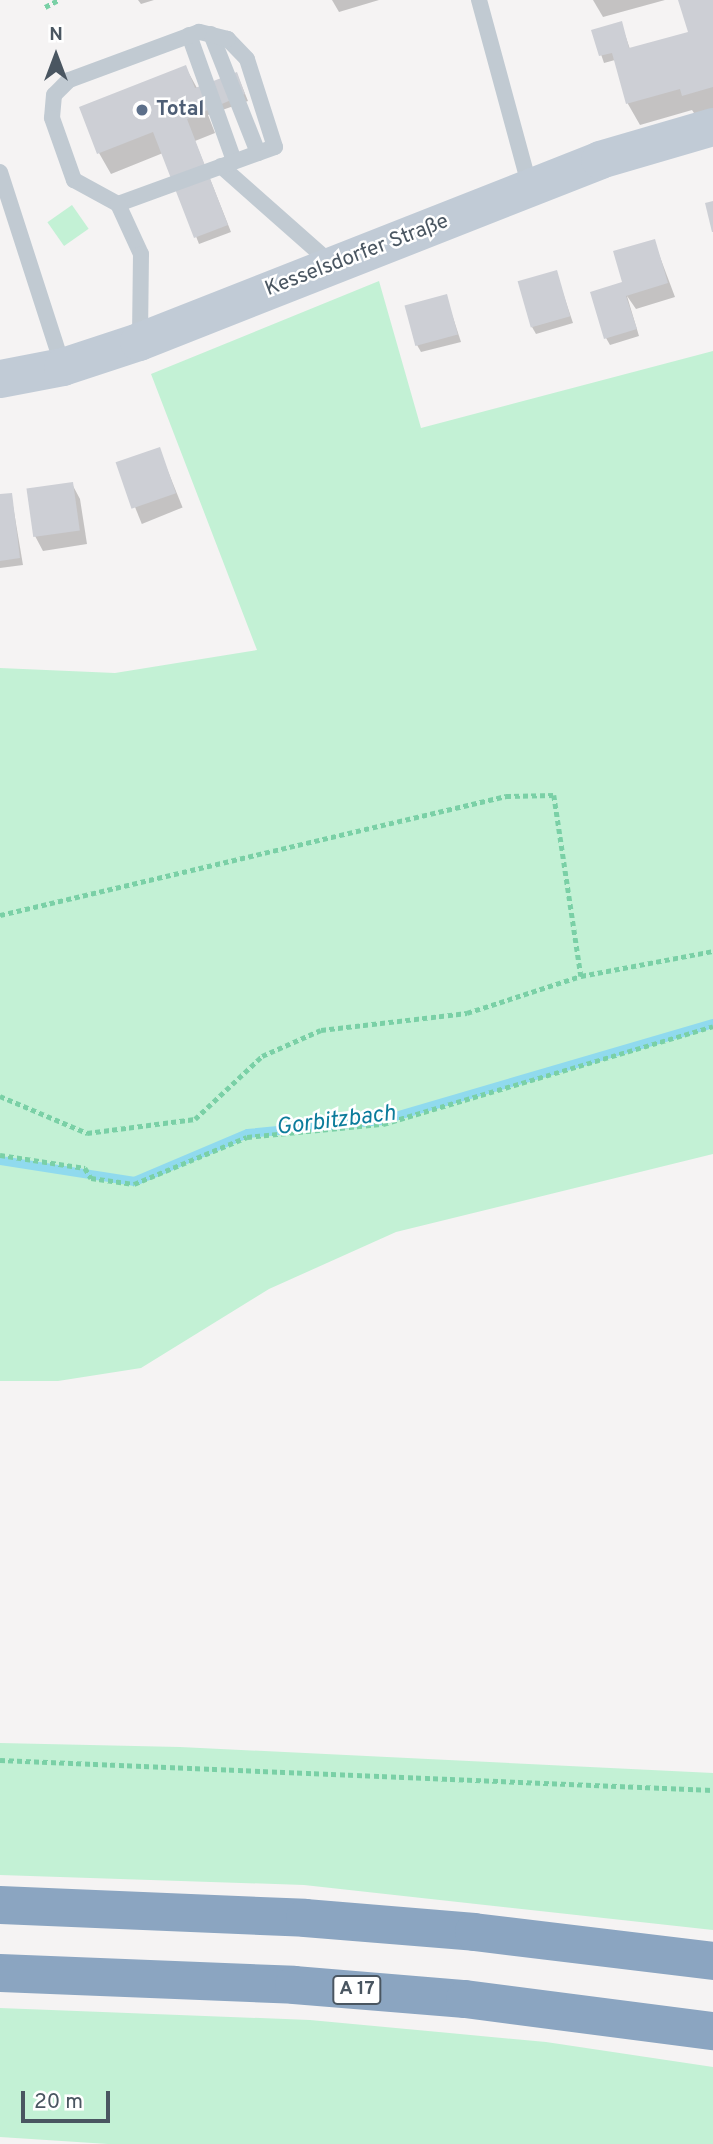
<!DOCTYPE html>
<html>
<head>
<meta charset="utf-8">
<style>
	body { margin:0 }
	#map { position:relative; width:713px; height:2144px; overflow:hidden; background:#f5f3f3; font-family:Overpass,sans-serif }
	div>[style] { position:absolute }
	.green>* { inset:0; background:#c3f1d5; transform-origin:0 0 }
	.shadow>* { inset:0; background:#0003; transform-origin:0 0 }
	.stream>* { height:9px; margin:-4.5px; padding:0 4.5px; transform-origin:4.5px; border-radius:4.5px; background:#90daee }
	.building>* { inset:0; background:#cdcfd5; transform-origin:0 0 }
	.path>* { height:4.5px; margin-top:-2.25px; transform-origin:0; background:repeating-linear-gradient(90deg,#7ad0a6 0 5px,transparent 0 8.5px) }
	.lane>* { height:16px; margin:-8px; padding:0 8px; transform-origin:8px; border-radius:8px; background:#c1cad2 }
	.secondary>* { height:38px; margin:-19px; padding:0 19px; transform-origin:19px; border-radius:19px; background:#c1cbd6 }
	.highway>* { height:38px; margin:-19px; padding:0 19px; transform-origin:19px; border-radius:19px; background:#8ba5c1 }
	.dots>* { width:19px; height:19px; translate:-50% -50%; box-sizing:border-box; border:4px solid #fff; border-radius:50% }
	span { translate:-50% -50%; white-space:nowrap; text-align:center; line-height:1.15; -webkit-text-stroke:5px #fff; paint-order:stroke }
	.shield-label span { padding:2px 5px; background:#fff; border:2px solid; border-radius:5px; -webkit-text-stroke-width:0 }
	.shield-label { font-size:19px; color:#4a5661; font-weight:700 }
	.service-label { font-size:21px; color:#4e5e75; font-weight:700 }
	.left { translate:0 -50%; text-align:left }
	.street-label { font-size:21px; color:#4a5661 }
	.water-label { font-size:23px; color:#0c7c9b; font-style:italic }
	.north { position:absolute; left:21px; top:21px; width:70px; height:70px; -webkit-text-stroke:5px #fff; paint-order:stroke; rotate:0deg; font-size:19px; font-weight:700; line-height:28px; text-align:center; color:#4a5661 }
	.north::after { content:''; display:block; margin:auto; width:24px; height:32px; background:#4a5661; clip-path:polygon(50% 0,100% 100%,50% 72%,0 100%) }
	.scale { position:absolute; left:21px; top:2091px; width:89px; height:32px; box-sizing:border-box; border:4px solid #4a5661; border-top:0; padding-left:9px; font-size:21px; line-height:24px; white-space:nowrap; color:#4a5661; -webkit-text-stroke:5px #fff; paint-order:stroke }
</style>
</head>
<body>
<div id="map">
	<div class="green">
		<div style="left:72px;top:205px;width:29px;height:30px;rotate:55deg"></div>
		<div style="clip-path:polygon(379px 281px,421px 428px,713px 351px,713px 1154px,396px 1232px,269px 1289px,141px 1368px,58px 1381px,0 1381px,0 668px,115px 673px,257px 650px,151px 374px)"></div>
		<div style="clip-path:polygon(0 1743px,180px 1747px,713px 1773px,713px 1930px,304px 1885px,0 1875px)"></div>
		<div style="clip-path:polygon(0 2008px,310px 2020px,546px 2042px,713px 2067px,713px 2144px,108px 2144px,0 2137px)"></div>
	</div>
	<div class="shadow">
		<div style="clip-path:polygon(138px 0,154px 0,141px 4px)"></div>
		<div style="clip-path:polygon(332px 0,379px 0,339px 12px)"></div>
		<div style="clip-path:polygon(593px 0,665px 0,603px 17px)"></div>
		<div style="clip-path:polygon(680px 0,713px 0,713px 111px,696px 116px,692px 110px,640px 125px,628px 104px,615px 60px,604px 63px,593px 31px,621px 23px,630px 49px,690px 33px)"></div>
		<div style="clip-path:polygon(186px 68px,197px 88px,237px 74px,248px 101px,208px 115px,215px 133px,195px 141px,231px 232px,199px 244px,163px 153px,111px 174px,99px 153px)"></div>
		<div style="clip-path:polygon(654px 241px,675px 297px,636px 309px,627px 296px,639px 336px,610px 345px,606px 338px,624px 283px)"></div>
		<div style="clip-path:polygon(556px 272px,573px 323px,536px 334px,532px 327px)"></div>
		<div style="clip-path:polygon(446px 296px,461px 342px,421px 352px,417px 345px)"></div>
		<div style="left:159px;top:449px;width:63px;height:44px;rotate:68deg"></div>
		<div style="clip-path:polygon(72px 484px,80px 499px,87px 544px,43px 551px,35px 536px)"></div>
		<div style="clip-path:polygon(11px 494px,23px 565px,0 568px,0 496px)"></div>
	</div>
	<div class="stream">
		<div style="left:0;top:1160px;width:136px;rotate:8.9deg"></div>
		<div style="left:134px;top:1181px;width:123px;rotate:-23deg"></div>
		<div style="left:247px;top:1133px;width:135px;rotate:-5.5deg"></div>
		<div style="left:381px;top:1120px;width:346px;rotate:-16.3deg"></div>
	</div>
	<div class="building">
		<div style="clip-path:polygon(678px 0,713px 0,713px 87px,682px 96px,680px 89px,626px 104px,612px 53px,599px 56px,591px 30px,622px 21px,629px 48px,688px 32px)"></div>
		<div style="clip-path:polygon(186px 65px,195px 88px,237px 72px,245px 94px,187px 119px,228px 225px,194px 238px,153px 132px,97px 154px,79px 107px)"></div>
		<div style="clip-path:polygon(713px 201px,713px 232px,712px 232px,705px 203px)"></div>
		<div style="clip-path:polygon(655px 239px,668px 283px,626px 296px,637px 329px,604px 339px,590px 292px,622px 282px,613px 251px)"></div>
		<div style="left:557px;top:270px;width:48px;height:41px;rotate:74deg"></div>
		<div style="left:447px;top:294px;width:42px;height:44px;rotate:75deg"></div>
		<div style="left:160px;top:447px;width:49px;height:47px;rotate:71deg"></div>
		<div style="left:73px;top:482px;width:49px;height:47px;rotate:82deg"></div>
		<div style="clip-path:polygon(12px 493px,20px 558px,0 561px,0 494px)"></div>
	</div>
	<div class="path">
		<div style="left:45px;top:7px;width:15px;rotate:-28deg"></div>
		<div style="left:0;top:915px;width:520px;rotate:-13.23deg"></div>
		<div style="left:506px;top:796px;width:48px;rotate:-1.2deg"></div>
		<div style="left:554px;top:795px;width:183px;rotate:81.5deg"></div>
		<div style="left:0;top:1096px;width:95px;rotate:23deg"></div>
		<div style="left:87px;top:1133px;width:109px;rotate:-7.4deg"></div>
		<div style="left:195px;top:1119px;width:92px;rotate:-43.2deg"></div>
		<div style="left:262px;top:1056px;width:64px;rotate:-23.8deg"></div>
		<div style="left:321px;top:1030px;width:147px;rotate:-6.6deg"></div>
		<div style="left:467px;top:1013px;width:120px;rotate:-18deg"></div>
		<div style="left:581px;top:976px;width:134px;rotate:-10.7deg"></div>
		<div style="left:0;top:1155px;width:86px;rotate:8.7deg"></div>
		<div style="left:85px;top:1168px;width:12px;rotate:59deg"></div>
		<div style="left:91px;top:1178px;width:43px;rotate:7.9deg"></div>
		<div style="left:134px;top:1184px;width:122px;rotate:-22.6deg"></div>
		<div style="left:247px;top:1137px;width:137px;rotate:-5.5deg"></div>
		<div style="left:383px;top:1124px;width:344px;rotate:-16.5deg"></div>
		<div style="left:0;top:1760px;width:714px;rotate:2.41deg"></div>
	</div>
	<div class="lane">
		<div style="left:479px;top:0;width:195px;rotate:74.8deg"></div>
		<div style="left:211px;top:34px;width:128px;rotate:68.4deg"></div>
		<div style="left:189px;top:35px;width:134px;rotate:70.3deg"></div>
		<div style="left:221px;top:166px;width:149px;rotate:41.5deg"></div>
		<div style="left:0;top:172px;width:205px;rotate:72.1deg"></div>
		<div style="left:118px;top:204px;width:167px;rotate:-20deg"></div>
		<div style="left:275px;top:147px;width:92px;rotate:-107.7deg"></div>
		<div style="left:247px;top:59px;width:28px;rotate:-134deg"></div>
		<div style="left:228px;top:39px;width:30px;rotate:-166deg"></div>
		<div style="left:199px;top:32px;width:139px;rotate:159.7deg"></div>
		<div style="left:69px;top:80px;width:21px;rotate:135deg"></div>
		<div style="left:54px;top:95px;width:23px;rotate:95deg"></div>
		<div style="left:52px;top:118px;width:66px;rotate:70.5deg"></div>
		<div style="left:74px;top:180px;width:50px;rotate:28.6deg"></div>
		<div style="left:118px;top:204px;width:55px;rotate:65.3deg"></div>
		<div style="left:141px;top:254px;width:86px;rotate:90.7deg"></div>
	</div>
	<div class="secondary">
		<div style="left:0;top:379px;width:64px;rotate:-10.8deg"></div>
		<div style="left:63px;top:367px;width:80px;rotate:-18.2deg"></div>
		<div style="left:139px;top:342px;width:496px;rotate:-21.5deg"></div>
		<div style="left:600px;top:160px;width:118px;rotate:-16.3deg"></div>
	</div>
	<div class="highway">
		<div style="left:0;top:1905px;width:305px;rotate:2.4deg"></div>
		<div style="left:305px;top:1918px;width:170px;rotate:4.7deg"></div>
		<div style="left:474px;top:1932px;width:241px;rotate:6.9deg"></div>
		<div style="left:0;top:1973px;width:294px;rotate:2.3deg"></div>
		<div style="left:294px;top:1985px;width:172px;rotate:4.7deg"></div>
		<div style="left:465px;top:1999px;width:250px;rotate:7.4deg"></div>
	</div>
	<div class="dots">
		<div style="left:142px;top:110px;background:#5c6f8a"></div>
	</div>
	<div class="shield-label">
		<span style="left:357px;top:1990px">A 17</span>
	</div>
	<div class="service-label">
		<span class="left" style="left:156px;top:110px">Total</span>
	</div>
	<div class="street-label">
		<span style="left:357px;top:256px;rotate:-21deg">Kesselsdorfer Straße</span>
	</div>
	<div class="water-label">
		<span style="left:336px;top:1122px;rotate:-7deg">Gorbitzbach</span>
	</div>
	<div class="north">N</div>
	<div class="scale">20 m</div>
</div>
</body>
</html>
